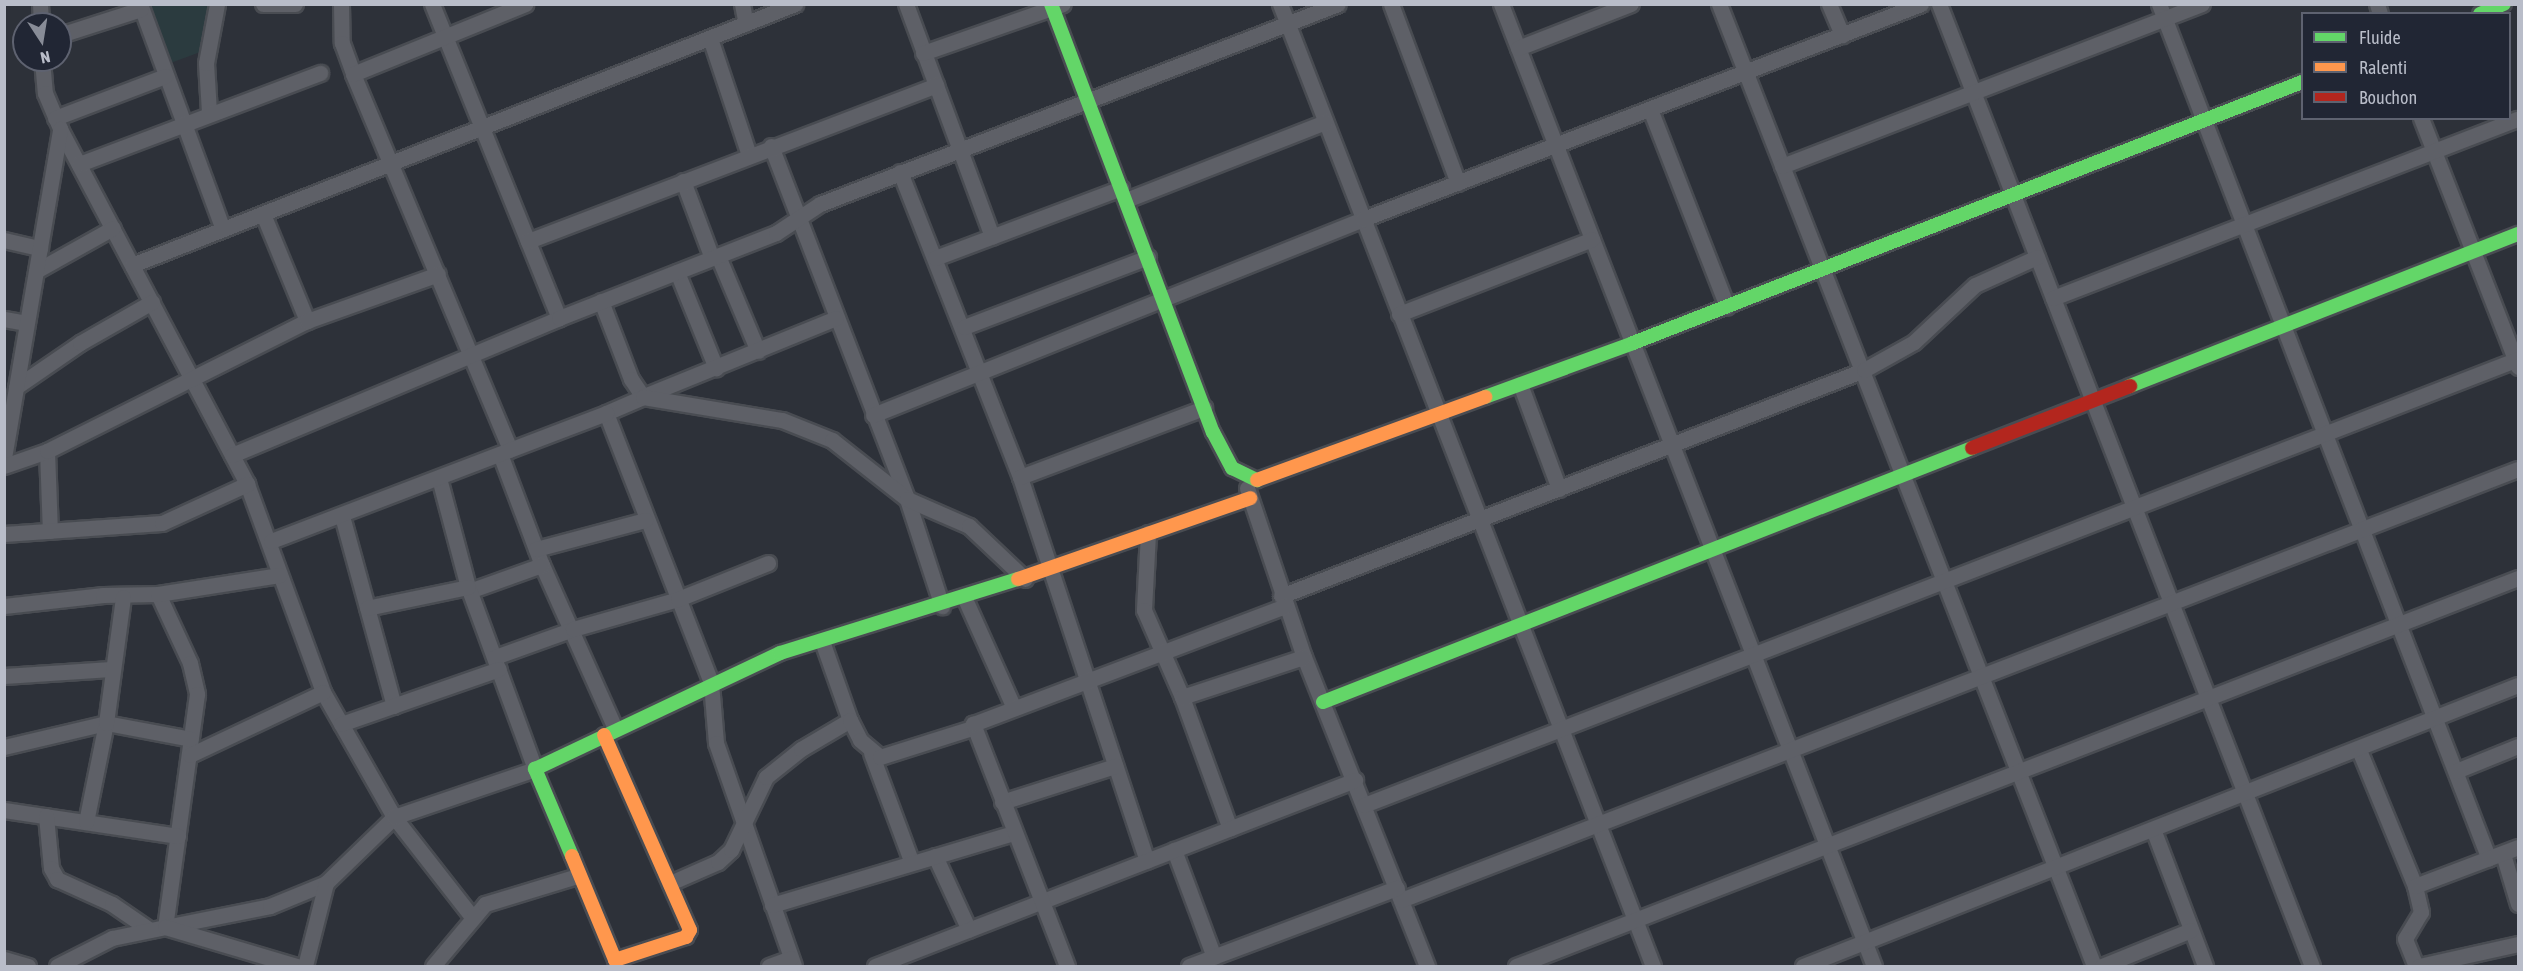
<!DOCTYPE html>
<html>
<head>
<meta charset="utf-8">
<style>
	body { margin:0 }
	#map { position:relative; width:2523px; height:971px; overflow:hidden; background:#2d3139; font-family:"Asap Condensed",sans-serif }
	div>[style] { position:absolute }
	.green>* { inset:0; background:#2b3b3f }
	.roads { filter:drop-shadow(2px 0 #494c52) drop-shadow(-2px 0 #494c52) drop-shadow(0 2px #494c52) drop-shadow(0 -2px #494c52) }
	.street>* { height:15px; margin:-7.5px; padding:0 7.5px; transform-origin:7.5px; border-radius:7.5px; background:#5e6067 }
	.fast>* { height:14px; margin:-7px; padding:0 7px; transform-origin:7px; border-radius:7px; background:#63d668 }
	.slow>* { height:14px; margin:-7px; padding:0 7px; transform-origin:7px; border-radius:7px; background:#ff974d }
	.jam>* { height:14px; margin:-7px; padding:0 7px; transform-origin:7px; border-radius:7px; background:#b3261e }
	span { translate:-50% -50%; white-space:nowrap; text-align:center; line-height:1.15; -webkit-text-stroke:6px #212634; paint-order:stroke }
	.frame { position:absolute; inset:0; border:6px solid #b9bdc9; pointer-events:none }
	.legend { position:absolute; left:2301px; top:12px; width:210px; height:108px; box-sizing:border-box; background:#212634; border:2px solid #5e6270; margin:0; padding:8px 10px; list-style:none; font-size:18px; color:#b9bdc9 }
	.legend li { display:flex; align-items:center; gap:12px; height:30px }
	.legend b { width:30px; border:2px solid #5e6270 }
	.north { position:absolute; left:12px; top:12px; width:60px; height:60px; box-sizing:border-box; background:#212634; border:2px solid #5e6270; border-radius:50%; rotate:168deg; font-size:16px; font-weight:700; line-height:24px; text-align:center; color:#b9bdc9 }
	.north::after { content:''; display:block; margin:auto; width:21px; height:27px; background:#888c97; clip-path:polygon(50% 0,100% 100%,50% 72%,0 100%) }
</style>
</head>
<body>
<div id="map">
	<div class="green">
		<div style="clip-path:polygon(145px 5px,213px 5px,203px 51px,168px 64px)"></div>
	</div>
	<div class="roads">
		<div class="street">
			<div style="left:40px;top:4px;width:20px;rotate:87deg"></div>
			<div style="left:140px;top:4px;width:240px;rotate:69.8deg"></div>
			<div style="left:263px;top:4px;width:32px"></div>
			<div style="left:341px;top:4px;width:39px;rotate:89deg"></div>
			<div style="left:342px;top:43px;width:33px;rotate:70deg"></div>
			<div style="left:353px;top:74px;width:407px;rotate:67.3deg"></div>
			<div style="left:432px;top:4px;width:339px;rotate:68deg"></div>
			<div style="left:742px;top:4px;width:20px;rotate:79deg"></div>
			<div style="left:906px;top:4px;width:248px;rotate:69.7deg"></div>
			<div style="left:1280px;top:4px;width:1032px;rotate:68.81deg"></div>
			<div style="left:1391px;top:4px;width:191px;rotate:69.5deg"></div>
			<div style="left:1501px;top:4px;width:1032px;rotate:68.81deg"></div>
			<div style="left:1719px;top:4px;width:1033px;rotate:68.7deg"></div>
			<div style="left:1829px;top:4px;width:34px;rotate:67deg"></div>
			<div style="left:1939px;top:4px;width:1032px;rotate:68.81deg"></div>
			<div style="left:2159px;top:4px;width:916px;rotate:68.9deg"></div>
			<div style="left:2377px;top:4px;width:10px;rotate:73deg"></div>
			<div style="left:60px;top:35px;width:85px;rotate:-17.8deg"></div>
			<div style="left:710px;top:38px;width:123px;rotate:71.6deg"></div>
			<div style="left:1518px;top:48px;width:121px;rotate:-21.3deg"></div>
			<div style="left:923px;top:53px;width:148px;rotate:-19.3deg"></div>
			<div style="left:42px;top:60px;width:33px;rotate:85deg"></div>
			<div style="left:45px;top:93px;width:39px;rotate:67deg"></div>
			<div style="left:60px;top:129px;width:401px;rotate:62.2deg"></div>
			<div style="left:247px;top:484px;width:221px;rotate:69.9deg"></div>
			<div style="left:323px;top:692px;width:144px;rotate:60.4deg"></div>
			<div style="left:394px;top:817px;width:128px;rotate:52deg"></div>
			<div style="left:353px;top:74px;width:186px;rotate:-22.1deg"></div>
			<div style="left:1650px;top:109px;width:212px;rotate:68.7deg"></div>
			<div style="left:209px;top:112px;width:49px;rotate:-93.5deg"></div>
			<div style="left:206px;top:63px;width:60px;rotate:-79.4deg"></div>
			<div style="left:55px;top:118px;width:118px;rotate:-20.9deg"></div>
			<div style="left:2421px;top:118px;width:267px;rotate:68.7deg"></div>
			<div style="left:771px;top:146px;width:378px;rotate:68.9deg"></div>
			<div style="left:907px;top:499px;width:113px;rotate:71.9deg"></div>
			<div style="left:79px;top:164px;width:258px;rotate:-20.7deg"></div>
			<div style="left:1782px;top:166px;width:450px;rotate:-21.1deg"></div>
			<div style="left:900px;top:172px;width:328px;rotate:68.5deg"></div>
			<div style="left:1020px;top:477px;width:404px;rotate:71.7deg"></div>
			<div style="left:683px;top:181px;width:82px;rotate:69.4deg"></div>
			<div style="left:1126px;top:200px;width:214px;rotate:-21.4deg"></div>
			<div style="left:263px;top:214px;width:116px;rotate:67.6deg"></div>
			<div style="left:4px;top:240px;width:37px;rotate:13deg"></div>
			<div style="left:528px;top:241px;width:437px;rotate:-20.9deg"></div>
			<div style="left:718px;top:256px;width:103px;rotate:67.2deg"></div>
			<div style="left:935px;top:258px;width:199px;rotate:-20.6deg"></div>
			<div style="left:132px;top:265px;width:713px;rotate:-21.49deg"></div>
			<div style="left:36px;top:271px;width:88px;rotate:-29.2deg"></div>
			<div style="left:677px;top:272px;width:104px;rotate:67.9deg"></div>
			<div style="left:2053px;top:298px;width:498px;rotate:-21.1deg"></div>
			<div style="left:601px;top:301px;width:84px;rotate:69deg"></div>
			<div style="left:631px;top:379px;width:22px;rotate:56deg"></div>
			<div style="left:643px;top:397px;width:40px;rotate:156.6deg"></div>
			<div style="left:606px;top:413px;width:290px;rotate:68.7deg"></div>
			<div style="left:711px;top:683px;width:60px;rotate:85.2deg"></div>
			<div style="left:716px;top:743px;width:236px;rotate:70.7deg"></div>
			<div style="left:1399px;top:314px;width:207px;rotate:-21.2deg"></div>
			<div style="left:4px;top:319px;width:23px;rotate:10deg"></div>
			<div style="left:964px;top:327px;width:197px;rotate:-20.8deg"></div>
			<div style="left:1520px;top:384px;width:112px;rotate:69.6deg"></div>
			<div style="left:16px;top:387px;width:78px;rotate:-34.5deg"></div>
			<div style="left:80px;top:343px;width:83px;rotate:-29.7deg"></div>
			<div style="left:644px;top:396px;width:207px;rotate:-22.1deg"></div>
			<div style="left:643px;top:397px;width:141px;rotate:9.4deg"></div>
			<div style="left:782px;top:420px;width:54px;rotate:21.8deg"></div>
			<div style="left:832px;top:440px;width:95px;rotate:38.2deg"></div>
			<div style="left:907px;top:499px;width:68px;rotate:23.5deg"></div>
			<div style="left:969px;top:526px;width:77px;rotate:43.4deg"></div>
			<div style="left:873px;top:415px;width:528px;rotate:-21.8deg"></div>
			<div style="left:1363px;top:219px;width:598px;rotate:-21.07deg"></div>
			<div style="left:47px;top:451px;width:80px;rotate:87.9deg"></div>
			<div style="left:500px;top:454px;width:119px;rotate:69.3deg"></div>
			<div style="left:542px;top:565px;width:179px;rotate:65.9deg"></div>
			<div style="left:232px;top:455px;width:355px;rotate:-22.7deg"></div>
			<div style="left:559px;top:318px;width:233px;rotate:-21.4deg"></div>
			<div style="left:776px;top:233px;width:53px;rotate:-33.4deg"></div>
			<div style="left:820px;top:204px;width:555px;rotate:-21.11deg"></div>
			<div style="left:4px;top:458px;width:334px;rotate:-80.3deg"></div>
			<div style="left:4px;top:466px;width:46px;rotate:-19.2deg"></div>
			<div style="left:47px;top:451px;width:291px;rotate:-26.6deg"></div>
			<div style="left:307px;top:321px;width:139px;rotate:-19.7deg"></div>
			<div style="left:1020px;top:477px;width:197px;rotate:-20.6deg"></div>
			<div style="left:439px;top:478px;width:113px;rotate:75.1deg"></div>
			<div style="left:1247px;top:488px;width:178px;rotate:71.4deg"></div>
			<div style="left:1304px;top:657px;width:333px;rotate:68.3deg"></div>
			<div style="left:342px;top:516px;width:197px;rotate:74.7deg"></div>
			<div style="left:1148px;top:533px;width:77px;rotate:93deg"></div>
			<div style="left:1144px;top:610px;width:95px;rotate:66.4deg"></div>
			<div style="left:1182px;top:697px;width:140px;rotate:70deg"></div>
			<div style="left:4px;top:534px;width:158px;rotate:-4deg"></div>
			<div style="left:162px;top:523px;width:94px;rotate:-24.6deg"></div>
			<div style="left:271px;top:541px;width:359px;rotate:-20.9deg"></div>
			<div style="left:536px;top:549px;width:113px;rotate:-14.9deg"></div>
			<div style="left:472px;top:590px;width:74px;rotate:-19.7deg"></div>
			<div style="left:158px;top:594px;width:76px;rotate:65.1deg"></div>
			<div style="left:190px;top:663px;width:32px;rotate:77deg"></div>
			<div style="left:197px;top:694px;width:235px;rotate:97.8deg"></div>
			<div style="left:165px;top:927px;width:107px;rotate:-11.3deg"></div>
			<div style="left:270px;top:906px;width:61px;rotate:-22.3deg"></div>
			<div style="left:326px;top:883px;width:95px;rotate:-44.1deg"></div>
			<div style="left:394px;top:817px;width:149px;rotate:-18.8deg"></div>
			<div style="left:535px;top:769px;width:194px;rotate:-110.2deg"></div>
			<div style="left:468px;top:587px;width:103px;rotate:168.3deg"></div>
			<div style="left:1281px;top:596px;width:625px;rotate:-21.19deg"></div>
			<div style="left:1864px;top:370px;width:57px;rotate:-29.2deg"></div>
			<div style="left:1914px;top:342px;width:83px;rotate:-43.1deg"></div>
			<div style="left:1975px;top:285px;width:68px;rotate:-24.3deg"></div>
			<div style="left:965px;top:599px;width:117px;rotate:65.8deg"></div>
			<div style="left:4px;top:606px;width:100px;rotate:-6.3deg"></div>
			<div style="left:103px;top:595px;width:55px;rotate:-1deg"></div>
			<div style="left:158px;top:594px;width:123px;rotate:-8.9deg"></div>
			<div style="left:822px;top:641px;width:84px;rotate:70.5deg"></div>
			<div style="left:495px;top:657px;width:83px;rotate:-19.7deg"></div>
			<div style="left:573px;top:629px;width:109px;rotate:-15.9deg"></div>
			<div style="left:678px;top:599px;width:97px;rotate:-21.8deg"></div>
			<div style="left:4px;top:676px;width:107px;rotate:-3.7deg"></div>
			<div style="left:1182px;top:697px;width:128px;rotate:-18.2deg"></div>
			<div style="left:341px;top:724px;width:167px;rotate:-19.2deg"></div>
			<div style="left:4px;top:747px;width:105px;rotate:-13.2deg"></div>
			<div style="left:106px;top:723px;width:86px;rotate:10.7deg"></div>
			<div style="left:2359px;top:750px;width:147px;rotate:67.6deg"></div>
			<div style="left:2415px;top:886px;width:27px;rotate:77deg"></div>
			<div style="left:2421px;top:912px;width:31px;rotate:121deg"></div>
			<div style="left:2405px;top:939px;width:29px;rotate:68deg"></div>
			<div style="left:871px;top:753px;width:117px;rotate:69.6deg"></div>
			<div style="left:190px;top:755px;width:147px;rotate:-25.3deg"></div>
			<div style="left:2456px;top:771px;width:67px;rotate:-22deg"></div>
			<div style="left:1002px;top:802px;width:119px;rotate:-17.7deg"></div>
			<div style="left:1364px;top:805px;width:1237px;rotate:-21.13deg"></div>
			<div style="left:4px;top:810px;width:176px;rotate:8.5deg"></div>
			<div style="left:46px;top:816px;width:52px;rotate:84.5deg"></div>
			<div style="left:51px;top:868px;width:13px;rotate:61deg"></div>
			<div style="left:57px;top:879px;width:60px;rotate:24.4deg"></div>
			<div style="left:112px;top:904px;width:46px;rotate:34.4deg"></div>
			<div style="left:86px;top:822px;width:101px;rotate:-78.6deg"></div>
			<div style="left:106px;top:723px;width:127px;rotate:-82.3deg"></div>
			<div style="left:2153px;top:829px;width:147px;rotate:69.2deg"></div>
			<div style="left:1174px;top:850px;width:114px;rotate:69.5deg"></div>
			<div style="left:2503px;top:854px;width:52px;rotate:73.3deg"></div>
			<div style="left:935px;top:856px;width:81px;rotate:65.3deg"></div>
			<div style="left:670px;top:883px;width:52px;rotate:-23.6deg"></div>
			<div style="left:718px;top:862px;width:18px;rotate:-43deg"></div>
			<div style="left:731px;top:850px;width:81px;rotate:-64.4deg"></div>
			<div style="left:766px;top:777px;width:45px;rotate:-38.7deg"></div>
			<div style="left:801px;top:749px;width:57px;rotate:-30.6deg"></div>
			<div style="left:850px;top:720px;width:22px;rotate:63deg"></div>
			<div style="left:860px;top:740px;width:26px;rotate:40deg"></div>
			<div style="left:880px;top:757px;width:96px;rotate:-17.5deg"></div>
			<div style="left:2415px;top:886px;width:110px;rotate:-20.7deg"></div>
			<div style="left:1401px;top:900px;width:1197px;rotate:-21.1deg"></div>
			<div style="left:772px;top:905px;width:252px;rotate:-16.6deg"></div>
			<div style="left:4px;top:959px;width:25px;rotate:16deg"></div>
			<div style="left:57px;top:966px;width:62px;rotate:-27deg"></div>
			<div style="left:112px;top:938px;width:54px;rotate:-11.7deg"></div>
			<div style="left:165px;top:927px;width:138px;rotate:16.5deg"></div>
			<div style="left:305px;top:966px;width:86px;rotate:-75.8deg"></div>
			<div style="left:433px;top:966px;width:81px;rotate:-50deg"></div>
			<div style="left:485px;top:904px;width:96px;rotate:-16.9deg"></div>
			<div style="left:769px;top:966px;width:23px;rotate:-20deg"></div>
			<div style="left:875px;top:966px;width:515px;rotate:-21.18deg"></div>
			<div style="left:1067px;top:966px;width:260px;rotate:-111.2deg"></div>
			<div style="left:973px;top:724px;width:334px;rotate:-20.7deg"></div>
			<div style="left:1189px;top:966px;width:222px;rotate:-20.6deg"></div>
			<div style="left:1516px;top:966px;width:1074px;rotate:-21.17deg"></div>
			<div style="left:1803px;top:966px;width:768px;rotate:-21.46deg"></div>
			<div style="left:2102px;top:966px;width:96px;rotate:-22deg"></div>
			<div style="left:2419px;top:966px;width:101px;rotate:-12.5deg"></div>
		</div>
		<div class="fast">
			<div style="left:1051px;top:4px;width:458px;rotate:69.3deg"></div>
			<div style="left:1213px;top:432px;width:41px;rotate:62.2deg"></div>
			<div style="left:1232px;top:468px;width:28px;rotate:26deg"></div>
			<div style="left:2480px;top:14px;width:26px;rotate:-23deg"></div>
			<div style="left:2130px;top:386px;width:417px;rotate:-21.4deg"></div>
			<div style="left:1485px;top:397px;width:158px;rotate:-20deg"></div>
			<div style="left:1633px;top:343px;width:718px;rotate:-21.31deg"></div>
			<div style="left:1323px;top:702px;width:697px;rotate:-21.37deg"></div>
			<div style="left:572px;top:856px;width:95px;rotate:-113deg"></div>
			<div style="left:535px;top:769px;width:271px;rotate:-25.3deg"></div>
			<div style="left:780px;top:653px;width:249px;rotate:-17.3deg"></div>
		</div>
		<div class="slow">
			<div style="left:1257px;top:480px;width:243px;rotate:-20deg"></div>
			<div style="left:1018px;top:579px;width:246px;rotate:-19.2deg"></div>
			<div style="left:572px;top:856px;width:113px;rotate:67.5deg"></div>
			<div style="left:615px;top:960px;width:75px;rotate:-17.9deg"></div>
			<div style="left:686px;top:937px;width:8px;rotate:-60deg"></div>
			<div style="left:690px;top:930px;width:213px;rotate:-113.8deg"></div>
		</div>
		<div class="jam">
			<div style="left:1972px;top:448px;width:170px;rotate:-21.4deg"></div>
		</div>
	</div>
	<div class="frame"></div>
	<ul class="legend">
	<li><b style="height:8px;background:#63d668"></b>Fluide</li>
	<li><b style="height:8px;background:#ff974d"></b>Ralenti</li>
	<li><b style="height:8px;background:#b3261e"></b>Bouchon</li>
	</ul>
	<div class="north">N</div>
</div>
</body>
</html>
